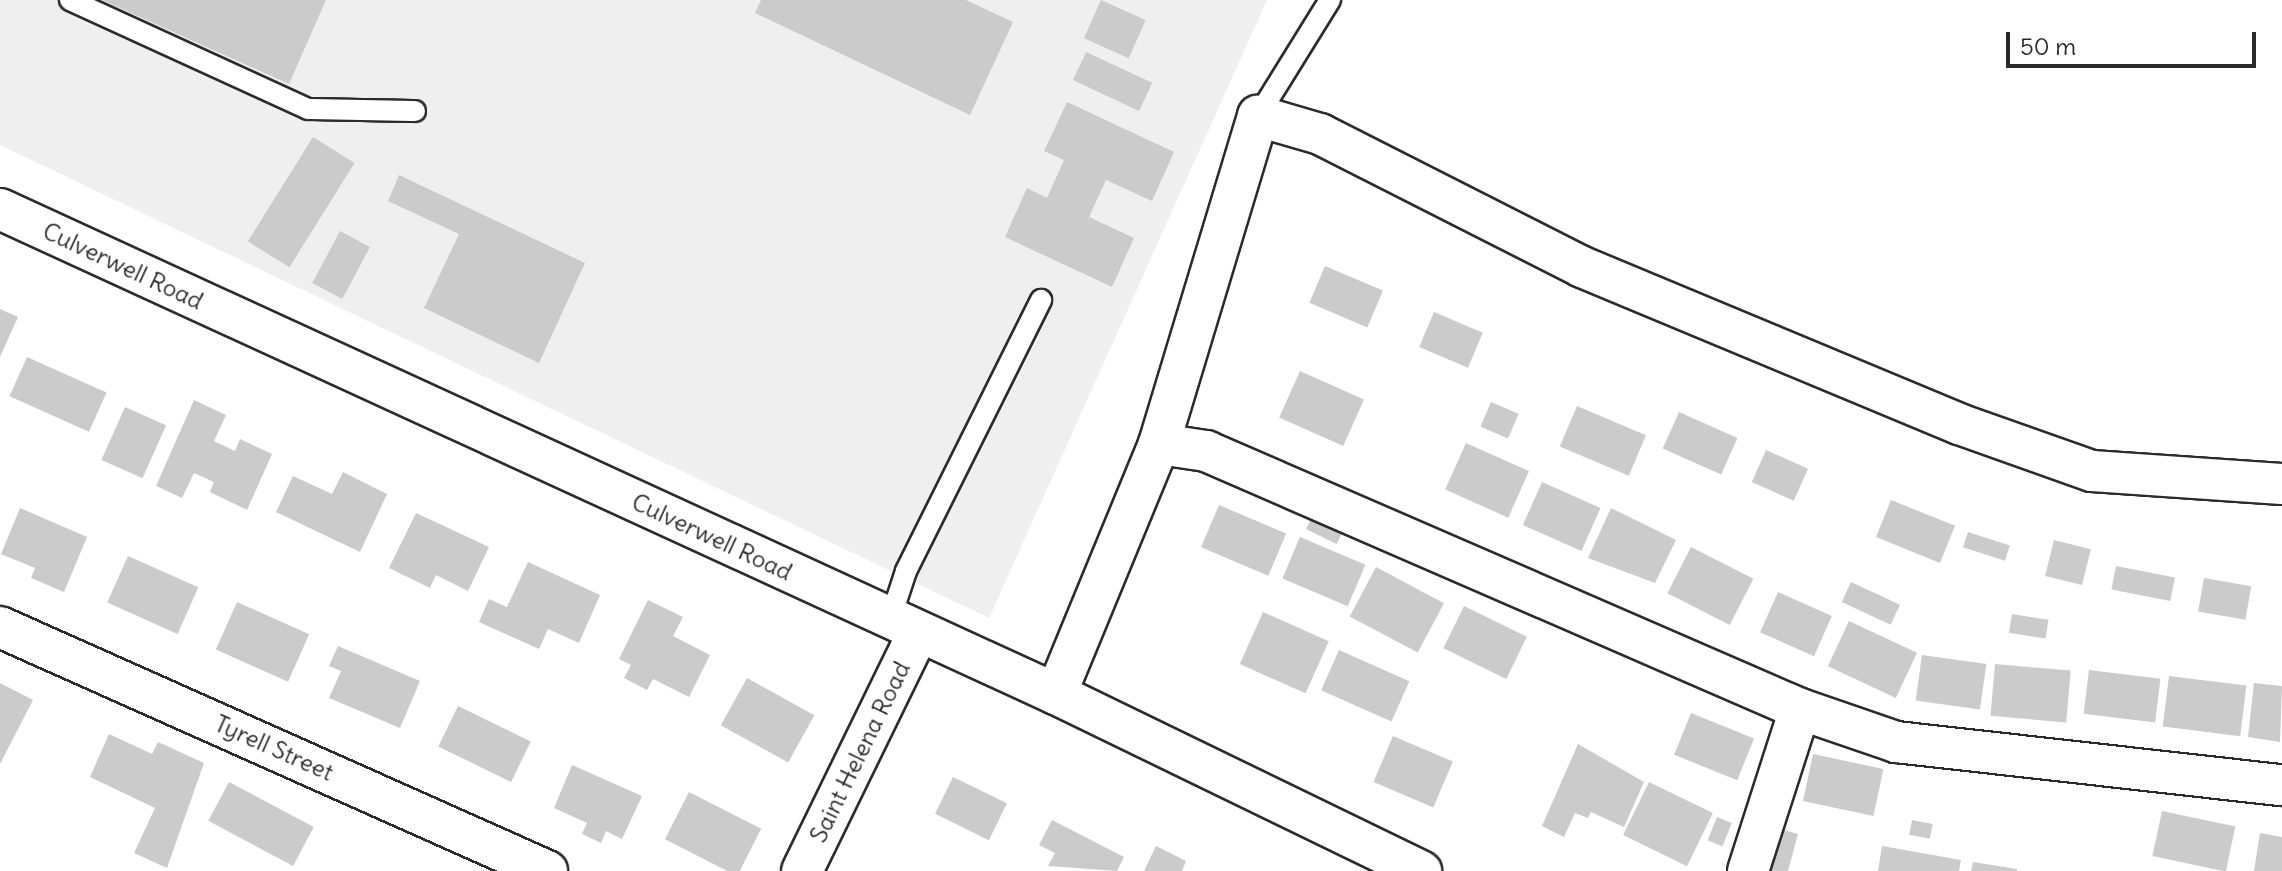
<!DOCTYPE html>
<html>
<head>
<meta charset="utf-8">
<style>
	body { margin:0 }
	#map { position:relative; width:2282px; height:871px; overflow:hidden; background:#fff; font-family:Delius,sans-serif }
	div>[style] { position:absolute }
	.built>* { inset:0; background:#efefef }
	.building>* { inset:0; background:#cbcbcb; transform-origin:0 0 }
	.roads { filter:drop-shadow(2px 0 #2b2b2b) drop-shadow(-2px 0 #2b2b2b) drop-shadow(0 2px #2b2b2b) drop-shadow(0 -2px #2b2b2b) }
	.service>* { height:20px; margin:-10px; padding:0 10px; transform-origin:10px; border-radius:10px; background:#fff }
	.minor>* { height:40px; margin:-20px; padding:0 20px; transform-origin:20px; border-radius:20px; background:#fff }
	span { translate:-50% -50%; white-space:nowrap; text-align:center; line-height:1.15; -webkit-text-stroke:8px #fff; paint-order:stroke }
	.street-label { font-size:24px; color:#2b2b2b }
	.scale { position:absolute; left:2006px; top:32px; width:250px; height:36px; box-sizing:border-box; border:4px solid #2b2b2b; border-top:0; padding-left:10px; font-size:24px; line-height:28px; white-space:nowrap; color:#2b2b2b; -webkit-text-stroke:6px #fff; paint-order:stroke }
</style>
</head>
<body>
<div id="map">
	<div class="built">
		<div style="clip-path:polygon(0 0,1267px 0,989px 618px,0 145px)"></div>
	</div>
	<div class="building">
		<div style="clip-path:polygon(102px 0,326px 0,289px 84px)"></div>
		<div style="clip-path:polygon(761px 0,966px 0,1013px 22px,970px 115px,755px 13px)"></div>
		<div style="left:1101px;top:0;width:49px;height:42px;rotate:24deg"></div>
		<div style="left:1086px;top:52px;width:73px;height:31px;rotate:25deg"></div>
		<div style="clip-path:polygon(1067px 102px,1174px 152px,1152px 201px,1106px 180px,1089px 217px,1134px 238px,1112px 287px,1005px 237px,1027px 188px,1047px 198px,1064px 160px,1044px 151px)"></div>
		<div style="left:313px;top:137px;width:49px;height:123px;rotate:32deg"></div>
		<div style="clip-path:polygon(399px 175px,585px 263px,539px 363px,424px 308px,459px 234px,388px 201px)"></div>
		<div style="left:340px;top:231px;width:34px;height:59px;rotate:28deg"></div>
		<div style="left:1325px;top:266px;width:63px;height:40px;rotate:23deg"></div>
		<div style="clip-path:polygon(0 309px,18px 317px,0 357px)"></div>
		<div style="left:1434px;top:312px;width:53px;height:38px;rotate:23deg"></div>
		<div style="left:27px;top:357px;width:87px;height:43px;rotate:24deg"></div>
		<div style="left:1300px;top:371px;width:70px;height:51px;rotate:24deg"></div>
		<div style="clip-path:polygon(194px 400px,226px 415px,214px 441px,235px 451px,240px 439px,272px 454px,247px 510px,210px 492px,214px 482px,194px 473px,182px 498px,156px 486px)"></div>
		<div style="left:1491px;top:402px;width:30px;height:27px;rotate:23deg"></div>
		<div style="left:1577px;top:406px;width:75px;height:44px;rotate:23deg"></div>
		<div style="left:125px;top:407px;width:45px;height:58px;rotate:24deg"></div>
		<div style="left:1679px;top:412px;width:64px;height:40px;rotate:24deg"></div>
		<div style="left:1466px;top:443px;width:69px;height:51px;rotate:24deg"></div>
		<div style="left:1766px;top:450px;width:46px;height:35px;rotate:24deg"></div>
		<div style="clip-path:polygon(343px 472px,387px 494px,360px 552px,276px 512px,293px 476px,332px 494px)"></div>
		<div style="left:1542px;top:482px;width:64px;height:47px;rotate:24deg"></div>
		<div style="left:1891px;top:500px;width:69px;height:40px;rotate:22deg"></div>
		<div style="left:1219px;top:505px;width:73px;height:46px;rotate:23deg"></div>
		<div style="clip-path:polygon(20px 508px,87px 537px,64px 592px,31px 578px,35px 568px,1px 554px)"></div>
		<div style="clip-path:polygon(1611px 508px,1676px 540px,1655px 583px,1588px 558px)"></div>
		<div style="clip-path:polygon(416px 513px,489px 547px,468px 591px,436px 575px,430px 588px,389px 568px)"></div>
		<div style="left:1314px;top:513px;width:34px;height:18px;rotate:26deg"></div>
		<div style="left:1968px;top:532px;width:44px;height:16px;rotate:18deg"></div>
		<div style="left:1300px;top:537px;width:71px;height:45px;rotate:23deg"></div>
		<div style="left:2054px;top:540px;width:38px;height:37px;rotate:14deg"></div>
		<div style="left:1691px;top:547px;width:70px;height:52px;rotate:27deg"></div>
		<div style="left:128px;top:556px;width:77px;height:51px;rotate:24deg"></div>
		<div style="clip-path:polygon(528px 562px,600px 595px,579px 643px,548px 629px,539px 649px,479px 622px,489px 599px,507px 607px)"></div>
		<div style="left:2116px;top:566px;width:60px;height:24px;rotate:11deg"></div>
		<div style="left:1376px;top:567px;width:77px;height:56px;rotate:28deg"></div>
		<div style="left:2204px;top:578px;width:48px;height:34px;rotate:10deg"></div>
		<div style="left:1851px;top:582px;width:54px;height:22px;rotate:25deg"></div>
		<div style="left:1778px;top:592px;width:59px;height:44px;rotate:24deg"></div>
		<div style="clip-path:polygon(648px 600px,683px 617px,673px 636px,710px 655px,689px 697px,653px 679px,647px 690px,624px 678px,631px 665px,619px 659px)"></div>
		<div style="left:237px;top:602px;width:79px;height:52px;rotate:24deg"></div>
		<div style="left:1464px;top:606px;width:70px;height:47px;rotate:26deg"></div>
		<div style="left:1263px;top:612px;width:72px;height:57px;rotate:24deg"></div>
		<div style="left:2012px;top:614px;width:37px;height:19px;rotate:9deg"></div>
		<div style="left:1849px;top:621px;width:75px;height:50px;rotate:25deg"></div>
		<div style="clip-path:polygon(338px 646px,420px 681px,400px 728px,329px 698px,341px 671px,329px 666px)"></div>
		<div style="left:1339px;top:650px;width:77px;height:44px;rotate:24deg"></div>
		<div style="left:1922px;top:655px;width:65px;height:46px;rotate:8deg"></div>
		<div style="left:1995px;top:664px;width:76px;height:52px;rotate:5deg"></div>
		<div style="left:2089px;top:670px;width:72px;height:44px;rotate:7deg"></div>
		<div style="left:2169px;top:676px;width:78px;height:51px;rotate:7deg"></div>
		<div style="left:747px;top:678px;width:77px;height:54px;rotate:29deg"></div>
		<div style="clip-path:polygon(0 683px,33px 700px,0 764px)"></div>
		<div style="clip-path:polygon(2254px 683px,2282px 686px,2280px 742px,2248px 737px)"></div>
		<div style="left:458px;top:706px;width:81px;height:45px;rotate:26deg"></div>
		<div style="left:1691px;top:713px;width:68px;height:45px;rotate:22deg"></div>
		<div style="clip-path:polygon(109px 734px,152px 754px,158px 742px,204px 763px,167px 868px,134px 853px,155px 808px,90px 777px)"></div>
		<div style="left:1393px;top:736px;width:65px;height:50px;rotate:23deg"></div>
		<div style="clip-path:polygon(1578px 744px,1644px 782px,1624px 827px,1591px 812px,1588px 818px,1575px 813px,1564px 837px,1542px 826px)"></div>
		<div style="left:1813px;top:754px;width:72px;height:48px;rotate:12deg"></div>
		<div style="clip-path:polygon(572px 765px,642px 796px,622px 839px,606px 831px,601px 843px,582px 834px,587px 823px,554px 808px)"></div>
		<div style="left:953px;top:777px;width:60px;height:41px;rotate:26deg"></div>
		<div style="left:229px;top:782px;width:96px;height:44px;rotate:28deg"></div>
		<div style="left:1649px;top:782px;width:71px;height:59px;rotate:26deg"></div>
		<div style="left:689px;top:792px;width:81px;height:53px;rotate:27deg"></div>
		<div style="left:2162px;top:811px;width:75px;height:46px;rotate:12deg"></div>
		<div style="left:1717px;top:817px;width:16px;height:25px;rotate:22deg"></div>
		<div style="clip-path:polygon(1052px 820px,1124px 857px,1117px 871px,1048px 866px,1055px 853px,1039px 845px)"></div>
		<div style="left:1912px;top:820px;width:21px;height:15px;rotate:11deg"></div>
		<div style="clip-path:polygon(1776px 828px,1798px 834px,1788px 871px,1764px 871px)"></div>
		<div style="clip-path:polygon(2260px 833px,2282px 837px,2282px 871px,2254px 871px)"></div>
		<div style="clip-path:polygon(1156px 846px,1186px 861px,1182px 871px,1144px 871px)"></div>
		<div style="clip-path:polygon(1882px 846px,1961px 860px,1959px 871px,1878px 871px)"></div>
		<div style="clip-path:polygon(1973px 862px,2017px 869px,2017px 871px,1971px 871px)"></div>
	</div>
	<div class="roads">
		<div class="service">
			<div style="left:70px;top:0;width:262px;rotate:24.6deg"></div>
			<div style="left:308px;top:109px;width:107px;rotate:1.1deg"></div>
			<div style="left:1258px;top:116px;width:137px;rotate:-58.2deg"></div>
			<div style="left:890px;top:620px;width:52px;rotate:-71.9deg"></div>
			<div style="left:906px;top:571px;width:303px;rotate:-63.5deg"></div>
		</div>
		<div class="minor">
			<div style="left:0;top:209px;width:1162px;rotate:24.67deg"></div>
			<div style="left:1056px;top:694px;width:406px;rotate:25.9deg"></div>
			<div style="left:1159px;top:444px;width:48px;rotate:8.5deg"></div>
			<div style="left:1206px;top:451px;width:648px;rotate:23.48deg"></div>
			<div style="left:1800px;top:709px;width:102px;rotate:19deg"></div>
			<div style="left:1896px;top:742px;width:388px;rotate:6.4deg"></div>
			<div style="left:0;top:627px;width:599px;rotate:24.04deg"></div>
			<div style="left:1056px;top:694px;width:270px;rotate:-67.6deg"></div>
			<div style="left:1159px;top:444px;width:343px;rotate:-73.2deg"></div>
			<div style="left:1258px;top:116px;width:65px;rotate:16.2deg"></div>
			<div style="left:1320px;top:134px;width:294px;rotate:26.9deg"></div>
			<div style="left:1582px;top:267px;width:408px;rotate:22.6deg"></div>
			<div style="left:1959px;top:424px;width:141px;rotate:19.5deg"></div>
			<div style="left:2092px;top:471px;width:190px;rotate:3.9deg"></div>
			<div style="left:802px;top:871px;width:265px;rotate:-64deg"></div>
			<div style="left:1748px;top:871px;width:170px;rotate:-72.2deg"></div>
		</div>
	</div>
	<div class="street-label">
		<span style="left:123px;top:266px;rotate:25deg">Culverwell Road</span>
		<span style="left:712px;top:537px;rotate:25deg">Culverwell Road</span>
		<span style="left:274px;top:748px;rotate:24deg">Tyrell Street</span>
		<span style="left:860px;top:752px;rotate:-64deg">Saint Helena Road</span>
	</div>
	<div class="scale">50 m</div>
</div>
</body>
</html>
